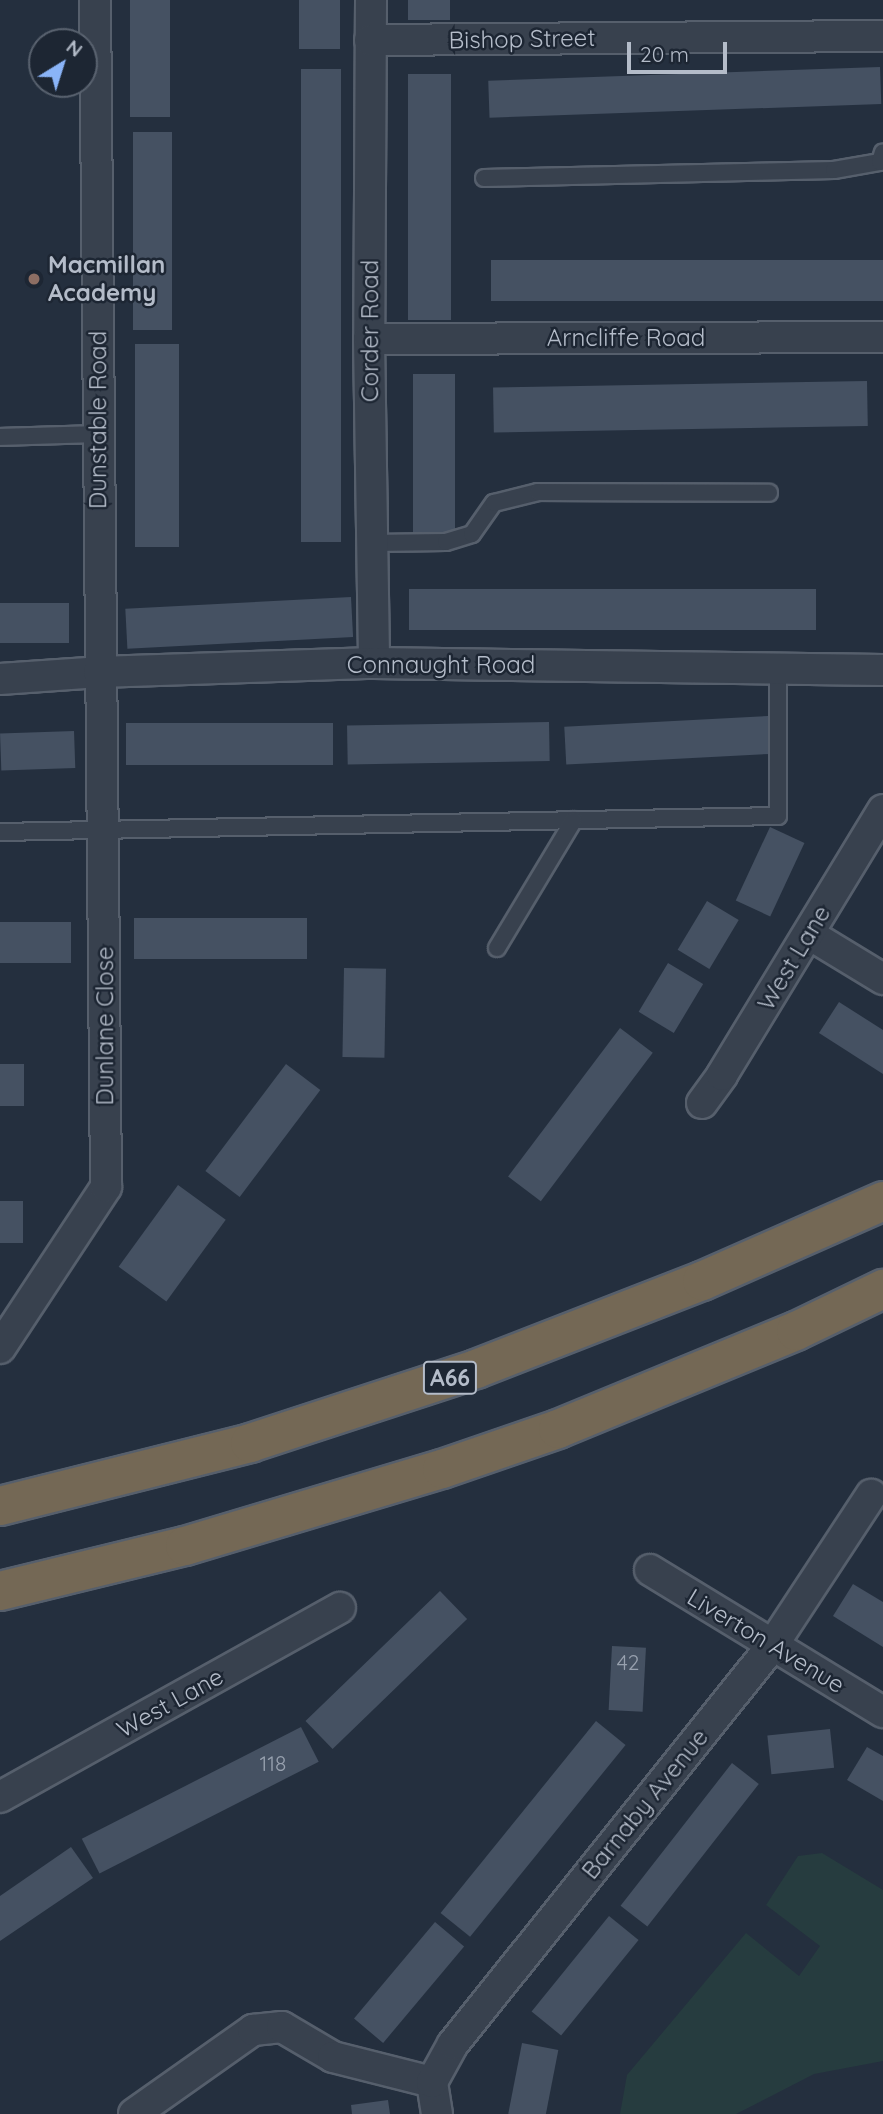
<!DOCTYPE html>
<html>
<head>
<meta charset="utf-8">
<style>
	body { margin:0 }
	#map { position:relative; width:883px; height:2114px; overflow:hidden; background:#242f3e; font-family:Quicksand,sans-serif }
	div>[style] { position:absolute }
	.green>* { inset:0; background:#263c3f }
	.building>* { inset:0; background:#455162; transform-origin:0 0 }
	.roads { filter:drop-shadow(2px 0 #565f6c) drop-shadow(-2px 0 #565f6c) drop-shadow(0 2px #565f6c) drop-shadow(0 -2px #565f6c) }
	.lane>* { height:16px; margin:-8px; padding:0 8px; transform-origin:8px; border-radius:8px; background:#38414e }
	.street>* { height:30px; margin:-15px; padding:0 15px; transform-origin:15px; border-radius:15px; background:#38414e }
	.highway>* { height:38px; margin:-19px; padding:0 19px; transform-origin:19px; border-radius:19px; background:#746855 }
	.dots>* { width:19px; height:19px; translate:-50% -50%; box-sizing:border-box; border:4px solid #1d2633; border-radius:50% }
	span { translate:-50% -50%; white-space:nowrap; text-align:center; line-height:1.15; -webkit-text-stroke:5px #1d2633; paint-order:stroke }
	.number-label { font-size:21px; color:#98a1af }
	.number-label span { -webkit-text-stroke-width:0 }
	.shield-label span { padding:2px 5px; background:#1d2633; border:2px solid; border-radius:5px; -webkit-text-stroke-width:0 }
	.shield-label { font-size:23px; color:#b4bcc9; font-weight:700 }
	.street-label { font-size:24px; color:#b4bcc9 }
	.poi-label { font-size:24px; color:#b4bcc9; font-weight:700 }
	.left { translate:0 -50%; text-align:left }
	.north { position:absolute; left:28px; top:28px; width:70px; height:70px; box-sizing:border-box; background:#1d2633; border:2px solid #59626f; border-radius:50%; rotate:38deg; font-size:19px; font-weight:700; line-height:28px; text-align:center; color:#b4bcc9 }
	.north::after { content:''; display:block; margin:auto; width:24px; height:32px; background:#8ab4f8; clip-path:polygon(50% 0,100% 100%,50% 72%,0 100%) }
	.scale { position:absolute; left:627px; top:42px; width:100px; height:32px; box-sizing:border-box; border:4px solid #b4bcc9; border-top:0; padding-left:9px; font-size:21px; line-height:24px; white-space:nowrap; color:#b4bcc9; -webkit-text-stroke:5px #1d2633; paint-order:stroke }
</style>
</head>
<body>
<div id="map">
	<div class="green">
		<div style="clip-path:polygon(822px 1853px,883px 1890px,883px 2061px,814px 2074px,736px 2114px,620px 2114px,627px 2075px,746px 1933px,799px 1976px,820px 1946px,766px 1905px,798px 1856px)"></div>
	</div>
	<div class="building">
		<div style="left:130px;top:0;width:40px;height:117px"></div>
		<div style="left:299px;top:0;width:41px;height:49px"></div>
		<div style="left:408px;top:0;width:42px;height:20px"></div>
		<div style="left:880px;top:67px;width:37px;height:392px;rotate:88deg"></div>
		<div style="left:301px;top:69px;width:40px;height:473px"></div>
		<div style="left:408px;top:74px;width:43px;height:246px"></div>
		<div style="left:133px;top:132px;width:39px;height:198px"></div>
		<div style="left:883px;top:260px;width:41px;height:392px;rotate:90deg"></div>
		<div style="left:135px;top:344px;width:44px;height:203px"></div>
		<div style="left:413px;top:374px;width:42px;height:166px"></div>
		<div style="left:867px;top:381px;width:45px;height:374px;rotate:89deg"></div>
		<div style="left:816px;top:589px;width:41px;height:407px;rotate:90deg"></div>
		<div style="left:351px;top:597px;width:40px;height:226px;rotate:87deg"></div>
		<div style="left:0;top:603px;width:69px;height:40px"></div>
		<div style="left:768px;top:716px;width:38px;height:204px;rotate:87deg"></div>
		<div style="left:549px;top:722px;width:39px;height:202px;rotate:89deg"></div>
		<div style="left:333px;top:723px;width:42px;height:207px;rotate:90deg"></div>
		<div style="left:74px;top:731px;width:37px;height:74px;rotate:88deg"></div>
		<div style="left:770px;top:827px;width:38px;height:81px;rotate:25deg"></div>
		<div style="left:707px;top:901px;width:37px;height:57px;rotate:31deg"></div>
		<div style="left:134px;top:918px;width:173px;height:41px"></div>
		<div style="left:0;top:922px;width:71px;height:41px"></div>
		<div style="left:668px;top:963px;width:41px;height:57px;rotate:31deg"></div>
		<div style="left:344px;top:968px;width:42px;height:89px;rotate:1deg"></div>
		<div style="clip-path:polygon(839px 1002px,883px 1030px,883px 1074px,819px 1033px)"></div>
		<div style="left:620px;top:1028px;width:41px;height:186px;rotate:37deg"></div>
		<div style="left:24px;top:1064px;width:42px;height:24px;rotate:90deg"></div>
		<div style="left:286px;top:1064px;width:43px;height:134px;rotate:37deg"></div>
		<div style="left:178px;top:1185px;width:59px;height:101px;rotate:36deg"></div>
		<div style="left:0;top:1201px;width:23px;height:42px"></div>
		<div style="clip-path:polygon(853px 1584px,883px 1602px,883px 1647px,833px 1616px)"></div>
		<div style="left:440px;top:1591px;width:39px;height:187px;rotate:46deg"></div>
		<div style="left:612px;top:1646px;width:34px;height:64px;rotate:3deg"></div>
		<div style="left:596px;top:1721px;width:38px;height:247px;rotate:39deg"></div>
		<div style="left:301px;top:1727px;width:39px;height:246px;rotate:63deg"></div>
		<div style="left:830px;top:1729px;width:39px;height:63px;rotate:84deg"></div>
		<div style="clip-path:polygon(867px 1747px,883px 1756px,883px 1801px,847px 1780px)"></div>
		<div style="left:732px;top:1763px;width:34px;height:181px;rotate:38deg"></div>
		<div style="clip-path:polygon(71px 1847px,93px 1878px,0 1941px,0 1896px)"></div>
		<div style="left:609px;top:1916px;width:38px;height:123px;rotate:39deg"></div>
		<div style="left:435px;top:1922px;width:38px;height:126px;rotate:40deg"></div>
		<div style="left:522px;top:2043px;width:37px;height:72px;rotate:11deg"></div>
		<div style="clip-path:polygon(388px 2100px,390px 2114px,352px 2114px,351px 2105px)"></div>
	</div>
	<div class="roads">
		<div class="lane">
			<div style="left:484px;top:178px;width:350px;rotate:-1.3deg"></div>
			<div style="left:834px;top:170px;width:47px;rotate:-9.9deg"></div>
			<div style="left:880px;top:162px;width:10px;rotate:-73deg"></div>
			<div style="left:0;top:437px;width:98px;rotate:-1.8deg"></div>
			<div style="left:372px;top:543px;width:74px;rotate:-0.8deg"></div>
			<div style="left:446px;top:542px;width:27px;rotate:-17deg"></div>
			<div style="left:472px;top:534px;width:38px;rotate:-55deg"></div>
			<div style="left:494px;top:503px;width:45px;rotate:-14deg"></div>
			<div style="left:538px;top:492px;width:231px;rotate:0.2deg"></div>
			<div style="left:0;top:832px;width:778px;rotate:-1.18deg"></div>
			<div style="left:778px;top:816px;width:147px;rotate:-90deg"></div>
			<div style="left:497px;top:948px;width:149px;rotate:-59deg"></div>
		</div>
		<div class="street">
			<div style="left:371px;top:0;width:339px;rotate:90.3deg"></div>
			<div style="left:369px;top:339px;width:324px;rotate:89.1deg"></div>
			<div style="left:370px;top:40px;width:513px;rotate:-0.45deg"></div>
			<div style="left:369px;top:339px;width:514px;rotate:-0.22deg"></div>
			<div style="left:0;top:679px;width:99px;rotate:-4deg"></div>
			<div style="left:99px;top:672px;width:275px;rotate:-1.9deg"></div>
			<div style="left:374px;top:663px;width:509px;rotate:0.79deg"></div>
			<div style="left:809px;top:934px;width:87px;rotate:31.3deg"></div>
			<div style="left:702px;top:1103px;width:34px;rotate:-54deg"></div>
			<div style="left:722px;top:1075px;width:310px;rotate:-58.7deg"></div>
			<div style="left:0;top:1348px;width:193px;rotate:-56.6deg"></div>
			<div style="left:106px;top:1187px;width:1187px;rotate:-90.53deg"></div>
			<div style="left:650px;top:1570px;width:273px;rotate:31.4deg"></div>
			<div style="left:0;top:1797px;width:389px;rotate:-29.1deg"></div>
			<div style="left:134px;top:2114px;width:146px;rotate:-35.2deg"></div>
			<div style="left:253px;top:2030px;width:29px;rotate:-6deg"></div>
			<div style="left:282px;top:2027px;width:59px;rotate:30.5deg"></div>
			<div style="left:333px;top:2057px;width:102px;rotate:14.2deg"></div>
			<div style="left:437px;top:2114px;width:32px;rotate:-99deg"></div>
			<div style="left:432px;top:2082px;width:43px;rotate:-61.1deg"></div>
			<div style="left:453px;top:2044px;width:510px;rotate:-51.29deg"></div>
			<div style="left:772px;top:1646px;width:181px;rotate:-56.7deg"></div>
		</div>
		<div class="highway">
			<div style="left:0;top:1506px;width:258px;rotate:-14.1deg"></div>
			<div style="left:250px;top:1443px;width:238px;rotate:-18.1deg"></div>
			<div style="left:476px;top:1369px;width:243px;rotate:-21.3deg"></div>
			<div style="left:702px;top:1281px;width:198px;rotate:-23.8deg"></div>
			<div style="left:0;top:1591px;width:190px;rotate:-13.7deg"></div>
			<div style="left:185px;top:1546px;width:268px;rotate:-16.7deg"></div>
			<div style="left:442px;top:1469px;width:123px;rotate:-19deg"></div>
			<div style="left:558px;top:1429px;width:257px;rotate:-22.4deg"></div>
			<div style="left:796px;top:1331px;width:97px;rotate:-25.8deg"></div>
		</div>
	</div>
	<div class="dots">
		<div style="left:34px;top:279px;background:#8d6e63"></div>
	</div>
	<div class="number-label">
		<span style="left:628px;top:1662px">42</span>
		<span style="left:273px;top:1763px">118</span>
	</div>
	<div class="shield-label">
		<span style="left:450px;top:1378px">A66</span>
	</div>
	<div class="street-label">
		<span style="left:522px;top:39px;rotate:-1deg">Bishop Street</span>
		<span style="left:370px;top:331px;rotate:-90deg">Corder Road</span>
		<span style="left:626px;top:338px">Arncliffe Road</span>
		<span style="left:98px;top:420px;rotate:-90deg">Dunstable Road</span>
		<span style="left:441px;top:665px">Connaught Road</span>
		<span style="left:794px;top:958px;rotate:-59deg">West Lane</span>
		<span style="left:105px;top:1026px;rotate:-90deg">Dunlane Close</span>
		<span style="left:766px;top:1641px;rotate:31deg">Liverton Avenue</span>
		<span style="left:170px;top:1703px;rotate:-29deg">West Lane</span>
		<span style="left:645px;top:1804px;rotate:-51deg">Barnaby Avenue</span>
	</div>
	<div class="poi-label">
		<span class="left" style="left:48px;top:279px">Macmillan<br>Academy</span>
	</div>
	<div class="north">N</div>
	<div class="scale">20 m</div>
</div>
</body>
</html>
